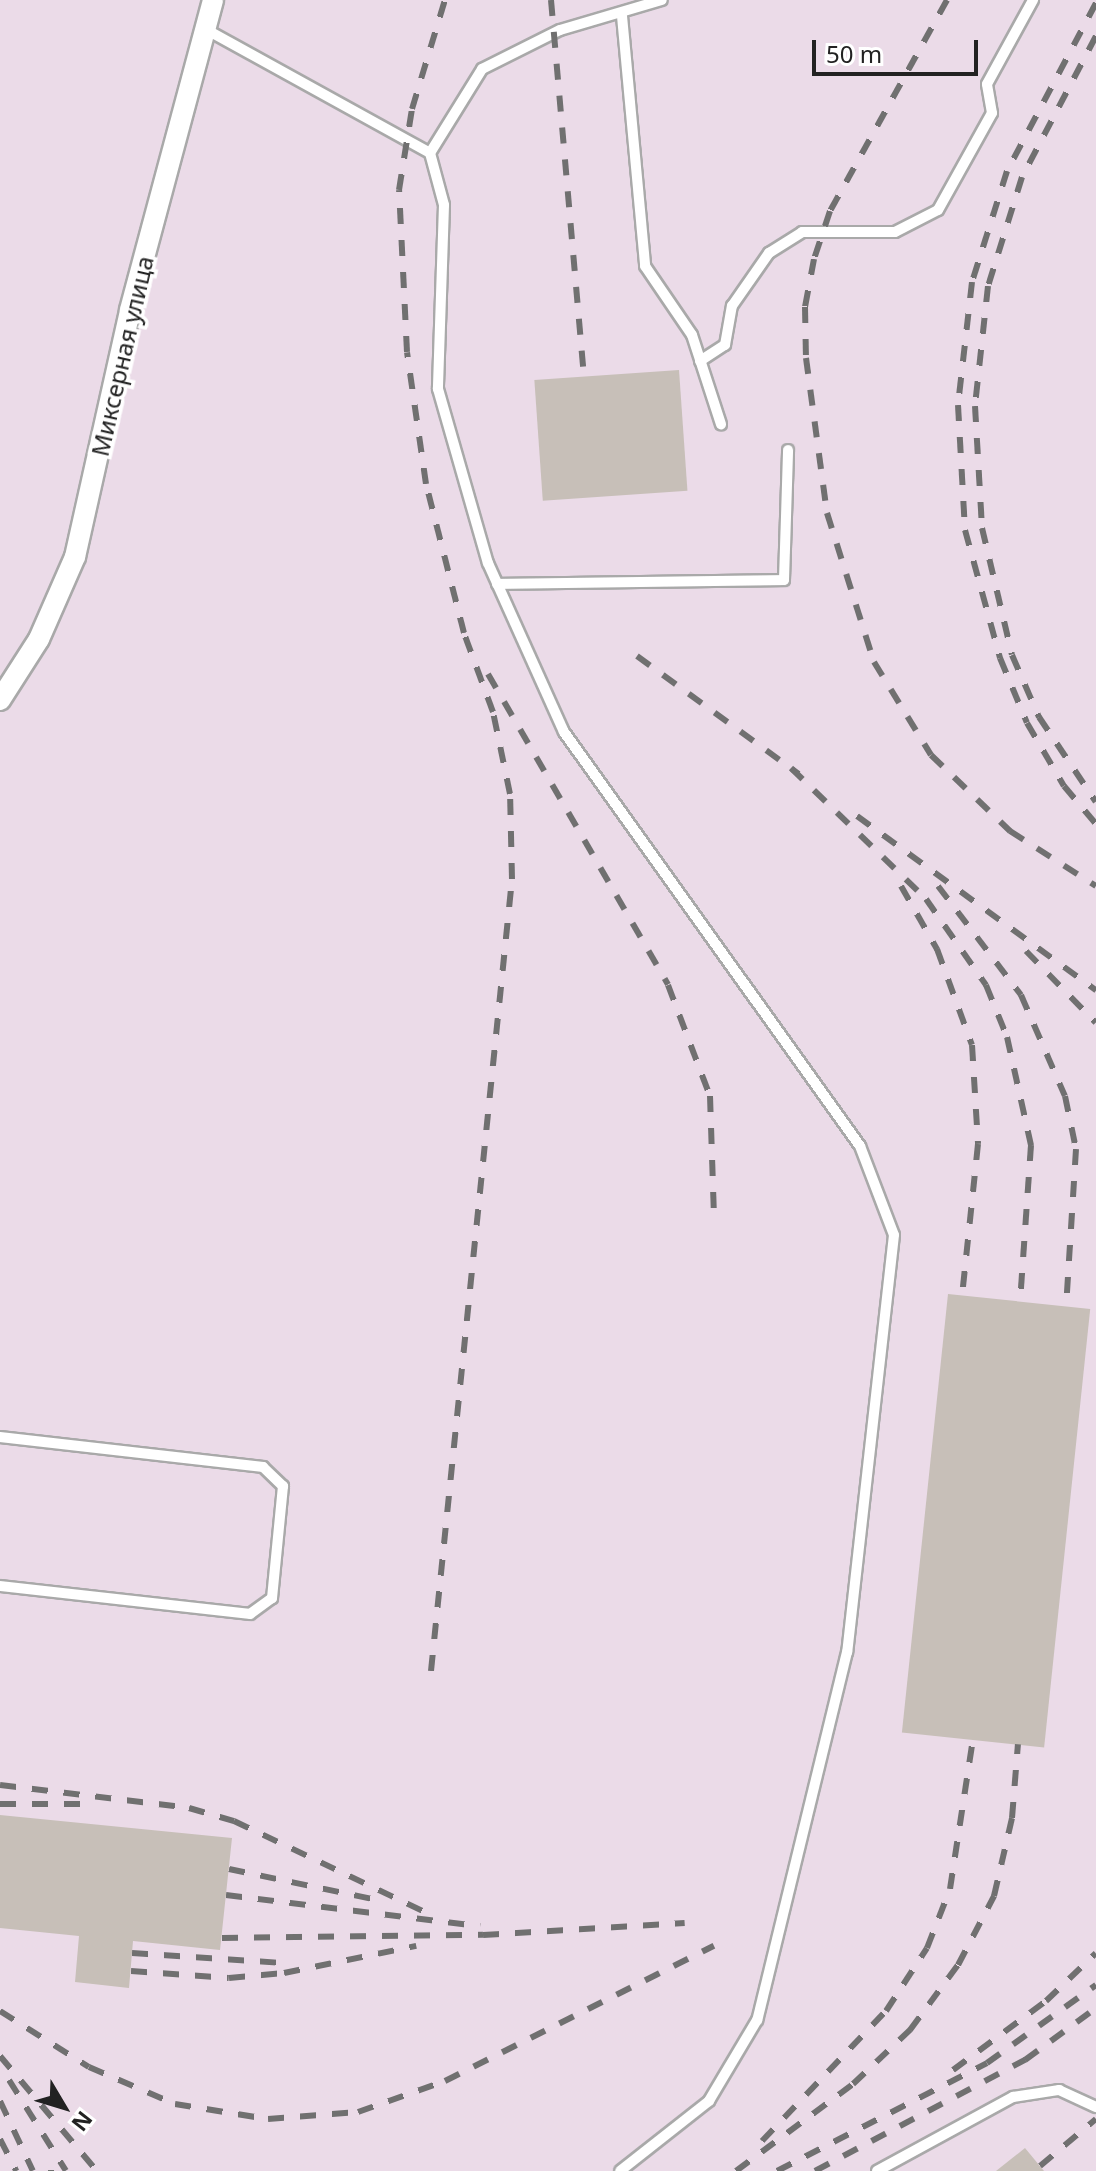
<!DOCTYPE html>
<html>
<head>
<meta charset="utf-8">
<style>
	body { margin:0 }
	#map { position:relative; width:1096px; height:2171px; overflow:hidden; background:#f2efe9; font-family:"Noto Sans",sans-serif }
	div>[style] { position:absolute }
	.industrial>* { inset:0; background:#ebdbe8; transform-origin:0 0 }
	.building>* { inset:0; background:#c7bfb8; transform-origin:0 0 }
	.roads { filter:drop-shadow(2px 0 #a9a9a9) drop-shadow(-2px 0 #a9a9a9) drop-shadow(0 2px #a9a9a9) drop-shadow(0 -2px #a9a9a9) }
	.service>* { height:10px; margin:-5px; padding:0 5px; transform-origin:5px; border-radius:5px; background:#fff }
	.minor>* { height:20px; margin:-10px; padding:0 10px; transform-origin:10px; border-radius:10px; background:#fff }
	.rail>* { height:6px; margin-top:-3px; transform-origin:0; background:repeating-linear-gradient(90deg,#707070 0 16px,transparent 0 32px) }
	span { translate:-50% -50%; white-space:nowrap; text-align:center; line-height:1.15; -webkit-text-stroke:7px #fff; paint-order:stroke }
	.street-label { font-size:24px; color:#222 }
	.north { position:absolute; left:24px; top:2067px; width:80px; height:80px; -webkit-text-stroke:6px #fff; paint-order:stroke; rotate:128deg; font-size:22px; font-weight:700; line-height:32px; text-align:center; color:#222 }
	.north::after { content:''; display:block; margin:auto; width:28px; height:36px; background:#222; clip-path:polygon(50% 0,100% 100%,50% 72%,0 100%) }
	.scale { position:absolute; left:812px; top:40px; width:166px; height:36px; box-sizing:border-box; border:4px solid #222; border-top:0; padding-left:10px; font-size:24px; line-height:28px; white-space:nowrap; color:#222; -webkit-text-stroke:6px #fff; paint-order:stroke }
</style>
</head>
<body>
<div id="map">
	<div class="industrial">
		<div style="left:0;top:0;width:1096px;height:2171px"></div>
	</div>
	<div class="building">
		<div style="left:679px;top:370px;width:121px;height:145px;rotate:86deg"></div>
		<div style="left:948px;top:1294px;width:143px;height:441px;rotate:6deg"></div>
		<div style="clip-path:polygon(0 1815px,232px 1838px,220px 1950px,133px 1941px,129px 1988px,75px 1982px,79px 1936px,0 1928px)"></div>
		<div style="clip-path:polygon(1025px 2148px,1044px 2171px,996px 2171px)"></div>
	</div>
	<div class="roads">
		<div class="service">
			<div style="left:622px;top:16px;width:251px;rotate:84.7deg"></div>
			<div style="left:645px;top:266px;width:83px;rotate:55.7deg"></div>
			<div style="left:692px;top:335px;width:94px;rotate:72deg"></div>
			<div style="left:209px;top:31px;width:252px;rotate:28.9deg"></div>
			<div style="left:430px;top:153px;width:54px;rotate:74.9deg"></div>
			<div style="left:444px;top:205px;width:184px;rotate:91.9deg"></div>
			<div style="left:438px;top:389px;width:181px;rotate:74deg"></div>
			<div style="left:488px;top:563px;width:185px;rotate:65.8deg"></div>
			<div style="left:564px;top:732px;width:509px;rotate:54.44deg"></div>
			<div style="left:860px;top:1146px;width:95px;rotate:69.1deg"></div>
			<div style="left:894px;top:1235px;width:420px;rotate:96.4deg"></div>
			<div style="left:847px;top:1652px;width:379px;rotate:103.7deg"></div>
			<div style="left:757px;top:2020px;width:94px;rotate:120.7deg"></div>
			<div style="left:709px;top:2101px;width:113px;rotate:141.8deg"></div>
			<div style="left:430px;top:153px;width:99px;rotate:-58.2deg"></div>
			<div style="left:482px;top:69px;width:87px;rotate:-26.6deg"></div>
			<div style="left:560px;top:30px;width:106px;rotate:-16.4deg"></div>
			<div style="left:700px;top:361px;width:30px;rotate:-33deg"></div>
			<div style="left:725px;top:345px;width:40px;rotate:-80deg"></div>
			<div style="left:732px;top:306px;width:65px;rotate:-55.1deg"></div>
			<div style="left:769px;top:253px;width:39px;rotate:-32deg"></div>
			<div style="left:802px;top:232px;width:93px"></div>
			<div style="left:895px;top:232px;width:48px;rotate:-27.1deg"></div>
			<div style="left:938px;top:210px;width:111px;rotate:-60.9deg"></div>
			<div style="left:992px;top:113px;width:29px;rotate:-100deg"></div>
			<div style="left:987px;top:84px;width:96px;rotate:-61.3deg"></div>
			<div style="left:497px;top:584px;width:287px;rotate:-0.8deg"></div>
			<div style="left:784px;top:580px;width:130px;rotate:-88.2deg"></div>
			<div style="left:0;top:1437px;width:265px;rotate:6.5deg"></div>
			<div style="left:263px;top:1467px;width:28px;rotate:44deg"></div>
			<div style="left:283px;top:1486px;width:113px;rotate:95.6deg"></div>
			<div style="left:272px;top:1598px;width:27px;rotate:144deg"></div>
			<div style="left:250px;top:1614px;width:252px;rotate:-173.6deg"></div>
			<div style="left:877px;top:2171px;width:155px;rotate:-28.6deg"></div>
			<div style="left:1013px;top:2097px;width:47px;rotate:-8.7deg"></div>
			<div style="left:1059px;top:2090px;width:41px;rotate:24.7deg"></div>
		</div>
		<div class="minor">
			<div style="left:0;top:700px;width:72px;rotate:-57.4deg"></div>
			<div style="left:39px;top:639px;width:90px;rotate:-66.3deg"></div>
			<div style="left:75px;top:557px;width:253px;rotate:-77.4deg"></div>
			<div style="left:130px;top:310px;width:321px;rotate:-75deg"></div>
		</div>
	</div>
	<div class="rail">
		<div style="left:551px;top:0;width:378px;rotate:85deg"></div>
		<div style="left:947px;top:0;width:241px;rotate:119deg"></div>
		<div style="left:830px;top:211px;width:51px;rotate:108.4deg"></div>
		<div style="left:814px;top:259px;width:49px;rotate:100.6deg"></div>
		<div style="left:805px;top:307px;width:51px;rotate:88.9deg"></div>
		<div style="left:806px;top:358px;width:156px;rotate:82.3deg"></div>
		<div style="left:827px;top:513px;width:156px;rotate:72.5deg"></div>
		<div style="left:874px;top:662px;width:109px;rotate:58.5deg"></div>
		<div style="left:931px;top:755px;width:110px;rotate:43.9deg"></div>
		<div style="left:1010px;top:831px;width:102px;rotate:32.6deg"></div>
		<div style="left:1096px;top:3px;width:190px;rotate:117.9deg"></div>
		<div style="left:1007px;top:171px;width:116px;rotate:107.5deg"></div>
		<div style="left:972px;top:282px;width:124px;rotate:96.5deg"></div>
		<div style="left:958px;top:405px;width:125px;rotate:86.8deg"></div>
		<div style="left:965px;top:530px;width:133px;rotate:74.7deg"></div>
		<div style="left:1000px;top:658px;width:70px;rotate:67.4deg"></div>
		<div style="left:1027px;top:723px;width:73px;rotate:59.6deg"></div>
		<div style="left:1064px;top:786px;width:50px;rotate:49.9deg"></div>
		<div style="left:1096px;top:36px;width:159px;rotate:117.7deg"></div>
		<div style="left:1022px;top:177px;width:114px;rotate:107.3deg"></div>
		<div style="left:988px;top:286px;width:121px;rotate:96.2deg"></div>
		<div style="left:975px;top:406px;width:122px;rotate:86.7deg"></div>
		<div style="left:982px;top:528px;width:130px;rotate:76.7deg"></div>
		<div style="left:1012px;top:655px;width:68px;rotate:66.5deg"></div>
		<div style="left:1039px;top:717px;width:102px;rotate:56.2deg"></div>
		<div style="left:637px;top:656px;width:200px;rotate:36.1deg"></div>
		<div style="left:488px;top:674px;width:359px;rotate:59.9deg"></div>
		<div style="left:668px;top:985px;width:119px;rotate:69.3deg"></div>
		<div style="left:710px;top:1096px;width:119px;rotate:88.1deg"></div>
		<div style="left:791px;top:768px;width:188px;rotate:44.1deg"></div>
		<div style="left:926px;top:899px;width:105px;rotate:55.1deg"></div>
		<div style="left:986px;top:985px;width:56px;rotate:68deg"></div>
		<div style="left:1007px;top:1037px;width:111px;rotate:77.5deg"></div>
		<div style="left:1031px;top:1145px;width:156px;rotate:94deg"></div>
		<div style="left:857px;top:816px;width:296px;rotate:36.1deg"></div>
		<div style="left:901px;top:886px;width:73px;rotate:60.3deg"></div>
		<div style="left:937px;top:949px;width:102px;rotate:70deg"></div>
		<div style="left:972px;top:1045px;width:99px;rotate:86.5deg"></div>
		<div style="left:978px;top:1144px;width:152px;rotate:96deg"></div>
		<div style="left:938px;top:886px;width:137px;rotate:52.7deg"></div>
		<div style="left:1021px;top:995px;width:110px;rotate:66.5deg"></div>
		<div style="left:1065px;top:1096px;width:54px;rotate:78.3deg"></div>
		<div style="left:1076px;top:1149px;width:157px;rotate:93.6deg"></div>
		<div style="left:1026px;top:951px;width:100px;rotate:45.8deg"></div>
		<div style="left:431px;top:1671px;width:796px;rotate:-84.16deg"></div>
		<div style="left:512px;top:879px;width:85px;rotate:-91.3deg"></div>
		<div style="left:510px;top:794px;width:84px;rotate:-101.7deg"></div>
		<div style="left:493px;top:712px;width:84px;rotate:-110.2deg"></div>
		<div style="left:464px;top:633px;width:154px;rotate:-104.3deg"></div>
		<div style="left:426px;top:484px;width:133px;rotate:-98.2deg"></div>
		<div style="left:407px;top:352px;width:162px;rotate:-92.8deg"></div>
		<div style="left:399px;top:190px;width:82px;rotate:-80.9deg"></div>
		<div style="left:412px;top:109px;width:114px;rotate:-73.2deg"></div>
		<div style="left:0;top:1785px;width:190px;rotate:6.9deg"></div>
		<div style="left:189px;top:1808px;width:47px;rotate:16.1deg"></div>
		<div style="left:234px;top:1821px;width:214px;rotate:25.5deg"></div>
		<div style="left:0;top:1804px;width:92px"></div>
		<div style="left:229px;top:1869px;width:146px;rotate:11.8deg"></div>
		<div style="left:226px;top:1895px;width:256px;rotate:7deg"></div>
		<div style="left:222px;top:1938px;width:261px;rotate:-0.7deg"></div>
		<div style="left:483px;top:1935px;width:202px;rotate:-3.4deg"></div>
		<div style="left:132px;top:1953px;width:149px;rotate:3.8deg"></div>
		<div style="left:131px;top:1971px;width:98px;rotate:4.1deg"></div>
		<div style="left:229px;top:1978px;width:55px;rotate:-5.2deg"></div>
		<div style="left:284px;top:1973px;width:135px;rotate:-11.6deg"></div>
		<div style="left:0;top:2011px;width:105px;rotate:32.2deg"></div>
		<div style="left:89px;top:2067px;width:94px;rotate:23.3deg"></div>
		<div style="left:175px;top:2104px;width:94px;rotate:9.2deg"></div>
		<div style="left:268px;top:2119px;width:90px;rotate:-4.4deg"></div>
		<div style="left:358px;top:2112px;width:92px;rotate:-19.6deg"></div>
		<div style="left:445px;top:2081px;width:301px;rotate:-26.7deg"></div>
		<div style="left:0;top:2056px;width:150px;rotate:49.9deg"></div>
		<div style="left:953px;top:2070px;width:116px;rotate:-36.6deg"></div>
		<div style="left:1046px;top:2001px;width:69px;rotate:-43.8deg"></div>
		<div style="left:9px;top:2080px;width:107px;rotate:57.9deg"></div>
		<div style="left:0;top:2101px;width:77px;rotate:64.8deg"></div>
		<div style="left:0;top:2139px;width:36px;rotate:63deg"></div>
		<div style="left:762px;top:2141px;width:180px;rotate:-46.4deg"></div>
		<div style="left:886px;top:2011px;width:75px;rotate:-56.9deg"></div>
		<div style="left:927px;top:1948px;width:63px;rotate:-68.7deg"></div>
		<div style="left:950px;top:1889px;width:152px;rotate:-81.3deg"></div>
		<div style="left:1040px;top:2166px;width:73px;rotate:-40deg"></div>
		<div style="left:51px;top:2170px;width:1px;rotate:90deg"></div>
		<div style="left:736px;top:2171px;width:146px;rotate:-36.6deg"></div>
		<div style="left:853px;top:2084px;width:79px;rotate:-43.5deg"></div>
		<div style="left:910px;top:2030px;width:81px;rotate:-53.6deg"></div>
		<div style="left:958px;top:1965px;width:78px;rotate:-62.4deg"></div>
		<div style="left:994px;top:1896px;width:80px;rotate:-77deg"></div>
		<div style="left:1012px;top:1818px;width:74px;rotate:-85.4deg"></div>
		<div style="left:777px;top:2171px;width:236px;rotate:-27.2deg"></div>
		<div style="left:987px;top:2063px;width:134px;rotate:-35.6deg"></div>
		<div style="left:815px;top:2171px;width:238px;rotate:-27.9deg"></div>
		<div style="left:1025px;top:2060px;width:88px;rotate:-36.2deg"></div>
	</div>
	<div class="street-label">
		<span style="left:122px;top:356px;rotate:-77deg">Миксерная улица</span>
	</div>
	<div class="north">N</div>
	<div class="scale">50 m</div>
</div>
</body>
</html>
